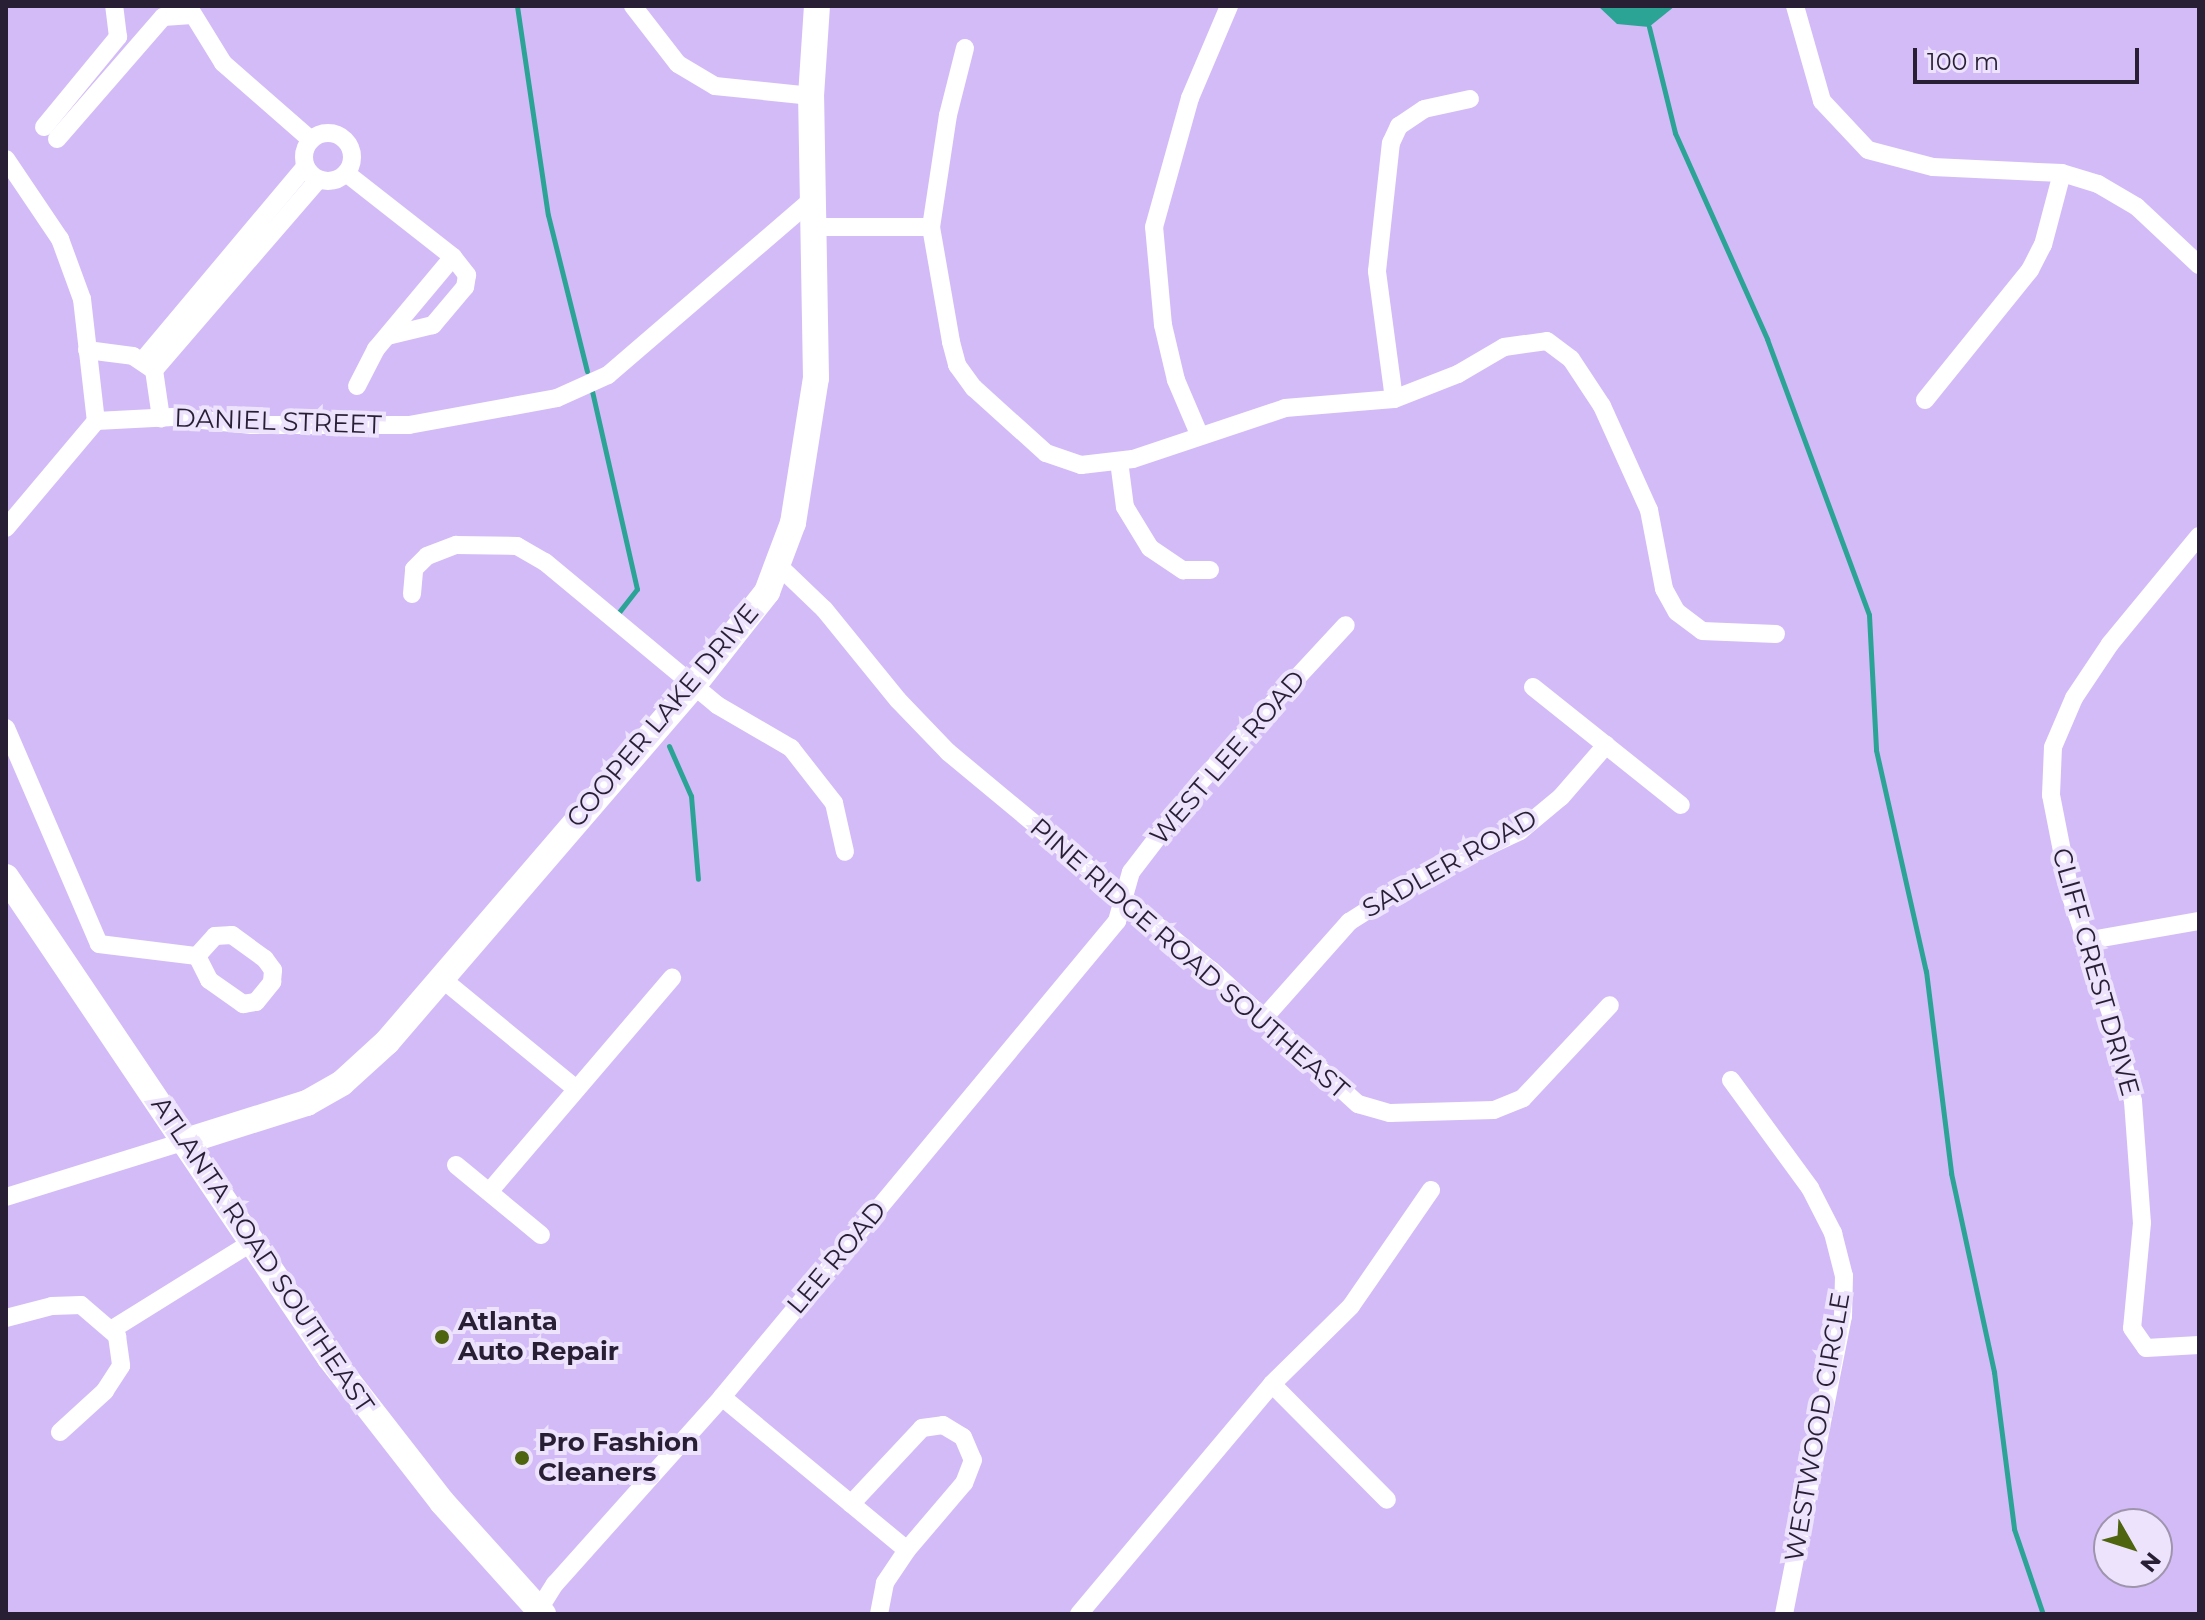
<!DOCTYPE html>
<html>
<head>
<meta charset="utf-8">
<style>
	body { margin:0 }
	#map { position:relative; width:2205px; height:1620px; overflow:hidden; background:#d3bbf8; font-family:Montserrat,sans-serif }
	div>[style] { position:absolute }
	.water>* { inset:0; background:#2ba496 }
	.stream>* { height:5px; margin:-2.5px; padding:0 2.5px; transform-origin:2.5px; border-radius:2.5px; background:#2ba496 }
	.street>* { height:18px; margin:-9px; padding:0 9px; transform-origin:9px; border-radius:9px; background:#fff }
	.street>.ring { margin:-9px; padding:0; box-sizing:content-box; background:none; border:18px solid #fff; border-radius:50% }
	.secondary>* { height:26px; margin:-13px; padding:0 13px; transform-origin:13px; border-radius:13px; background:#fff }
	.dots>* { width:22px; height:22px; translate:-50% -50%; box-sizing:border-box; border:4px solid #ede3fd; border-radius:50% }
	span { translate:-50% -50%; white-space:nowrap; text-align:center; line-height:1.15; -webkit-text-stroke:8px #ede3fd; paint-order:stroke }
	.street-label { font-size:26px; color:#281f35 }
	.poi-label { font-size:26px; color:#281f35; font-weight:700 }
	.left { translate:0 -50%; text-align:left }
	.frame { position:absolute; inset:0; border:8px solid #281f35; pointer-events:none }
	.north { position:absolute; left:2093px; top:1508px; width:80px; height:80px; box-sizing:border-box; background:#ede3fd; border:2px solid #9e95ad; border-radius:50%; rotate:129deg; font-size:22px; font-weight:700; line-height:32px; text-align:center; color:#281f35 }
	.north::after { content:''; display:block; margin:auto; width:28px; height:36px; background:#4f640f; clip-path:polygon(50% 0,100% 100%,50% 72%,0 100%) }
	.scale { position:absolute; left:1913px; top:48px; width:226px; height:36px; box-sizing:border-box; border:4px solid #281f35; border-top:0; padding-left:10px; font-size:24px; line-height:28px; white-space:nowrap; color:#281f35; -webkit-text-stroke:6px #ede3fd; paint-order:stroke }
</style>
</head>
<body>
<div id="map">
	<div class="water">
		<div style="clip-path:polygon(1598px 6px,1675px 6px,1649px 27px,1617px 24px)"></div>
	</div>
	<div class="stream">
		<div style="left:517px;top:6px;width:211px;rotate:81.6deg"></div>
		<div style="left:548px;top:215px;width:161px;rotate:76deg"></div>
		<div style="left:1649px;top:27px;width:109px;rotate:76.2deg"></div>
		<div style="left:1675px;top:133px;width:226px;rotate:65.9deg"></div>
		<div style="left:1767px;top:339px;width:294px;rotate:69.7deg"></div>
		<div style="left:1869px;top:615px;width:135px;rotate:87deg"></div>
		<div style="left:1876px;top:750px;width:227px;rotate:77.3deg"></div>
		<div style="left:1926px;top:971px;width:204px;rotate:82.9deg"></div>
		<div style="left:1951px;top:1173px;width:204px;rotate:77.8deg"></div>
		<div style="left:1994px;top:1372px;width:158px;rotate:82.7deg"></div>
		<div style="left:2014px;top:1529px;width:90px;rotate:71.2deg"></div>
		<div style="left:592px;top:391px;width:203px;rotate:77.2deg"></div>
		<div style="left:637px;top:589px;width:29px;rotate:128deg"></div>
		<div style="left:669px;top:746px;width:55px;rotate:66.3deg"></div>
		<div style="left:691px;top:796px;width:83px;rotate:85.2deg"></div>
	</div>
	<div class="street">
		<div style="left:188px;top:6px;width:67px;rotate:58.4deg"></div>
		<div style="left:223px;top:63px;width:117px;rotate:41.2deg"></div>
		<div style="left:633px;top:6px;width:73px;rotate:52.2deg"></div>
		<div style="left:678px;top:64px;width:43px;rotate:30.7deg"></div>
		<div style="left:715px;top:86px;width:97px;rotate:5.9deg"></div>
		<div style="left:1795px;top:6px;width:99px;rotate:74.1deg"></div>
		<div style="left:1822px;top:101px;width:67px;rotate:46.8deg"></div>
		<div style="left:1868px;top:150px;width:67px;rotate:14.7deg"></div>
		<div style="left:1933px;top:167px;width:129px;rotate:2.7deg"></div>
		<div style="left:2062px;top:173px;width:38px;rotate:17deg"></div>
		<div style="left:2098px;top:184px;width:45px;rotate:30.5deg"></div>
		<div style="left:2137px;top:207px;width:85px;rotate:43.1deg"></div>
		<div style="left:965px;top:48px;width:69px;rotate:104.2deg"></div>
		<div style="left:948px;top:115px;width:113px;rotate:98.6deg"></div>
		<div style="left:931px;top:227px;width:117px;rotate:80.1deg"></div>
		<div style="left:951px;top:342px;width:24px;rotate:75deg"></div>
		<div style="left:957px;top:365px;width:29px;rotate:54deg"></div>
		<div style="left:974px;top:388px;width:97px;rotate:42.1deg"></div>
		<div style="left:1046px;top:453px;width:37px;rotate:19deg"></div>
		<div style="left:1081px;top:465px;width:52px;rotate:-6.6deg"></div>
		<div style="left:1133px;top:459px;width:160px;rotate:-18.5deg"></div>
		<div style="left:1285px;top:408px;width:109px;rotate:-4.7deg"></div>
		<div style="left:1394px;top:399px;width:69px;rotate:-21.3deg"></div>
		<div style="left:1458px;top:374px;width:53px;rotate:-30.4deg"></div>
		<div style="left:1504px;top:347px;width:43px;rotate:-7.9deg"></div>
		<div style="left:1547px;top:341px;width:30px;rotate:37deg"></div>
		<div style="left:1571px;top:359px;width:56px;rotate:56.6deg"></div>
		<div style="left:1602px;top:406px;width:114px;rotate:65.7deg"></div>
		<div style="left:1649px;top:510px;width:80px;rotate:79.2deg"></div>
		<div style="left:1664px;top:589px;width:26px;rotate:61deg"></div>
		<div style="left:1677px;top:612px;width:31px;rotate:37deg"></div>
		<div style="left:1702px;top:631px;width:74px;rotate:2.3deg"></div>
		<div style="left:44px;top:127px;width:117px;rotate:-50.6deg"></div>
		<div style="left:118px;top:37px;width:31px;rotate:-97deg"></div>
		<div class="ring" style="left:304px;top:133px;width:30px;height:30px"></div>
		<div style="left:57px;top:139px;width:162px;rotate:-49deg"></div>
		<div style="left:163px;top:17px;width:29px;rotate:-4deg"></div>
		<div style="left:6px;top:159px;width:97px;rotate:56deg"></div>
		<div style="left:60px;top:239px;width:64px;rotate:69.9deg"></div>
		<div style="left:82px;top:299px;width:123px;rotate:83.5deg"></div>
		<div style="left:346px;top:173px;width:136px;rotate:38.1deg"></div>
		<div style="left:453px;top:257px;width:23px;rotate:52deg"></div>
		<div style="left:467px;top:275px;width:12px;rotate:99deg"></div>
		<div style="left:465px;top:287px;width:50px;rotate:130.1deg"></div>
		<div style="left:433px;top:325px;width:47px;rotate:166.6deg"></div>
		<div style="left:817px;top:227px;width:114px"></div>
		<div style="left:87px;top:350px;width:46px;rotate:7.4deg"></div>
		<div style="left:133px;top:356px;width:25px;rotate:34deg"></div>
		<div style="left:154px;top:370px;width:49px;rotate:81.7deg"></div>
		<div style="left:143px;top:360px;width:252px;rotate:-50deg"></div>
		<div style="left:154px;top:370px;width:251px;rotate:-49.2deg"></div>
		<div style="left:357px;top:386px;width:42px;rotate:-62.8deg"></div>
		<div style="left:376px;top:349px;width:120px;rotate:-50.1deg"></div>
		<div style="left:1394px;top:399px;width:129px;rotate:-97.6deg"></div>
		<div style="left:1377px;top:271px;width:129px;rotate:-83.8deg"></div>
		<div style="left:1391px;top:143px;width:19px;rotate:-65deg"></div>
		<div style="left:1399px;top:126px;width:30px;rotate:-34deg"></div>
		<div style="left:1424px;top:109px;width:47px;rotate:-12.3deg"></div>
		<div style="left:1925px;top:400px;width:167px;rotate:-51.1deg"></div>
		<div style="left:2030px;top:270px;width:28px;rotate:-63deg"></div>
		<div style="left:2043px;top:245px;width:74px;rotate:-75.2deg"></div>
		<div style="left:1199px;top:434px;width:59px;rotate:-113.1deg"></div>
		<div style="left:1176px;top:380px;width:57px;rotate:-103.3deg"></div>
		<div style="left:1163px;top:325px;width:98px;rotate:-95.2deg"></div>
		<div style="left:1154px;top:227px;width:134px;rotate:-74.4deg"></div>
		<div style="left:1190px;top:98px;width:100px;rotate:-67deg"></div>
		<div style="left:1119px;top:461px;width:46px;rotate:82.6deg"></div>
		<div style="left:1125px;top:507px;width:48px;rotate:58.6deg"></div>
		<div style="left:1150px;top:548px;width:40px;rotate:34deg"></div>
		<div style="left:1183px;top:570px;width:27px"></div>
		<div style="left:6px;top:528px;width:140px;rotate:-49.9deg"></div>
		<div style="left:96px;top:421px;width:77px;rotate:-3deg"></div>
		<div style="left:173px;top:417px;width:79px;rotate:5.8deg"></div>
		<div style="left:252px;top:425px;width:157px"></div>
		<div style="left:409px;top:425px;width:150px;rotate:-10.3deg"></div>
		<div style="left:557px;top:398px;width:56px;rotate:-24.3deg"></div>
		<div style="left:608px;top:375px;width:272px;rotate:-40.7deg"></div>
		<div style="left:2199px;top:536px;width:140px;rotate:129.5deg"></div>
		<div style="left:2110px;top:644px;width:65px;rotate:123.7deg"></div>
		<div style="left:2074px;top:698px;width:53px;rotate:113.2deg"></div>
		<div style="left:2053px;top:747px;width:48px;rotate:92.4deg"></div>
		<div style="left:2051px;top:795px;width:104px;rotate:78.9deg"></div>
		<div style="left:2071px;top:897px;width:127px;rotate:71.1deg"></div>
		<div style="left:2112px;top:1017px;width:87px;rotate:76deg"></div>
		<div style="left:2133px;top:1101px;width:122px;rotate:85.8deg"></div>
		<div style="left:2142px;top:1223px;width:105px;rotate:95.4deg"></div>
		<div style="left:2132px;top:1328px;width:24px;rotate:55deg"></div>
		<div style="left:2146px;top:1348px;width:53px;rotate:-3.2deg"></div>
		<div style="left:780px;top:567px;width:61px;rotate:43.7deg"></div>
		<div style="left:824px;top:609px;width:117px;rotate:50.9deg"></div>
		<div style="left:898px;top:700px;width:72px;rotate:46.1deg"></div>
		<div style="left:948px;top:752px;width:342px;rotate:39.7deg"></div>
		<div style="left:1211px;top:970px;width:199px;rotate:42.4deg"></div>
		<div style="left:1358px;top:1104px;width:33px;rotate:16deg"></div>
		<div style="left:1390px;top:1113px;width:104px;rotate:-1.7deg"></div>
		<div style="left:1494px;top:1110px;width:31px;rotate:-22deg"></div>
		<div style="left:1523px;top:1098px;width:127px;rotate:-46.9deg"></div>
		<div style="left:412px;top:594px;width:25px;rotate:-85deg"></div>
		<div style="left:414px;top:569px;width:18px;rotate:-45deg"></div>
		<div style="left:427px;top:556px;width:31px;rotate:-21deg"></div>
		<div style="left:456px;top:545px;width:61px;rotate:0.9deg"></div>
		<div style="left:517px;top:546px;width:32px;rotate:30deg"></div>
		<div style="left:545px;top:562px;width:224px;rotate:39.7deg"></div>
		<div style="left:717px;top:705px;width:86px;rotate:30.2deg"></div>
		<div style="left:791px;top:748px;width:70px;rotate:52deg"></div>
		<div style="left:834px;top:803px;width:50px;rotate:77.3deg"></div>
		<div style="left:1533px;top:687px;width:189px;rotate:38.6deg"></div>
		<div style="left:6px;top:728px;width:235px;rotate:66.7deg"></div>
		<div style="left:99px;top:944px;width:99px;rotate:7deg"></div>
		<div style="left:197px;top:956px;width:27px;rotate:63deg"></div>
		<div style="left:209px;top:980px;width:42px;rotate:35.2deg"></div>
		<div style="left:243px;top:1004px;width:13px;rotate:-9deg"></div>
		<div style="left:256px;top:1002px;width:26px;rotate:-51deg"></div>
		<div style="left:272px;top:982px;width:12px;rotate:-85deg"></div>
		<div style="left:273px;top:970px;width:14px;rotate:-126deg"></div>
		<div style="left:265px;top:959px;width:41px;rotate:-144deg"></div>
		<div style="left:232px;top:935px;width:17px;rotate:177deg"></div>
		<div style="left:215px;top:936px;width:27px;rotate:132deg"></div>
		<div style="left:2085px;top:941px;width:116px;rotate:-10deg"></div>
		<div style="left:441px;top:978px;width:175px;rotate:39.4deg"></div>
		<div style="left:1263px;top:1019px;width:130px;rotate:-48.4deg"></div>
		<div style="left:1349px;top:922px;width:78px;rotate:-32.5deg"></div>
		<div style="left:1415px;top:880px;width:116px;rotate:-25deg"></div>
		<div style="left:1520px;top:831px;width:53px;rotate:-39.7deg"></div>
		<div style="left:1561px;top:797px;width:69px;rotate:-49.1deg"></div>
		<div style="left:1731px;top:1080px;width:134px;rotate:53.8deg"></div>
		<div style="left:1810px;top:1188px;width:51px;rotate:62.9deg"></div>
		<div style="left:1833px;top:1233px;width:44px;rotate:75.7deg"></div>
		<div style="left:1844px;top:1276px;width:40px;rotate:91.4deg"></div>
		<div style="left:1843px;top:1316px;width:304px;rotate:101.2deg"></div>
		<div style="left:456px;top:1165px;width:110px;rotate:39.5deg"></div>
		<div style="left:489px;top:1192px;width:282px;rotate:-49.5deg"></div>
		<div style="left:6px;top:1197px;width:185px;rotate:-17.3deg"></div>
		<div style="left:6px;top:1318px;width:48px;rotate:-14.6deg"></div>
		<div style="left:52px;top:1306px;width:29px;rotate:-2deg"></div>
		<div style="left:81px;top:1305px;width:48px;rotate:40.7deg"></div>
		<div style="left:117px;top:1336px;width:30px;rotate:82deg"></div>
		<div style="left:121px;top:1366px;width:30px;rotate:123deg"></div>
		<div style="left:105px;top:1391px;width:61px;rotate:137.7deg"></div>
		<div style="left:111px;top:1330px;width:165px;rotate:-31.9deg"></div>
		<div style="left:1272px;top:1384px;width:163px;rotate:45.2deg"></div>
		<div style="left:722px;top:1397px;width:240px;rotate:39.6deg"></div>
		<div style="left:907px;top:1550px;width:40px;rotate:124deg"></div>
		<div style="left:885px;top:1583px;width:32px;rotate:101deg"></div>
		<div style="left:851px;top:1504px;width:104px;rotate:-46.9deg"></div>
		<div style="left:922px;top:1428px;width:21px;rotate:-8deg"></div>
		<div style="left:943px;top:1425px;width:23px;rotate:31deg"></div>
		<div style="left:963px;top:1437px;width:25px;rotate:67deg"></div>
		<div style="left:973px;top:1460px;width:25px;rotate:111deg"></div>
		<div style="left:964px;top:1483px;width:88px;rotate:130.4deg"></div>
		<div style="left:536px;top:1614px;width:36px;rotate:-58deg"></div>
		<div style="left:555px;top:1584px;width:251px;rotate:-48.2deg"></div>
		<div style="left:722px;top:1397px;width:619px;rotate:-50.31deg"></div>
		<div style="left:1117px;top:921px;width:51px;rotate:-74.1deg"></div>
		<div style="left:1131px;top:872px;width:113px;rotate:-52.5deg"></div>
		<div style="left:1200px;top:782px;width:214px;rotate:-47.1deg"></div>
		<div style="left:1079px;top:1614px;width:300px;rotate:-50deg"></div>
		<div style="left:1272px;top:1384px;width:111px;rotate:-44.6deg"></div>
		<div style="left:1351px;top:1306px;width:141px;rotate:-55.4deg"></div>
	</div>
	<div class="secondary">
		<div style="left:6px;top:877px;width:580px;rotate:56.04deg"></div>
		<div style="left:330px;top:1358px;width:182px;rotate:52.1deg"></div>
		<div style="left:442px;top:1502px;width:151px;rotate:48deg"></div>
		<div style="left:183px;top:1142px;width:130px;rotate:-17.5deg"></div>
		<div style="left:307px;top:1103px;width:40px;rotate:-29.7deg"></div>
		<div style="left:342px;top:1083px;width:61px;rotate:-42.3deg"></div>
		<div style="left:387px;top:1042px;width:469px;rotate:-49.3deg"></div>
		<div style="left:693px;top:686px;width:120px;rotate:-51.8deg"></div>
		<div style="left:767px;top:592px;width:74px;rotate:-69.4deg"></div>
		<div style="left:793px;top:523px;width:147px;rotate:-81deg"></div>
		<div style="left:816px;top:378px;width:282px;rotate:-91deg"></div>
		<div style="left:811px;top:96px;width:90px;rotate:-86.2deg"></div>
	</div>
	<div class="dots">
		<div style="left:442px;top:1337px;background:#4f640f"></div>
		<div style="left:522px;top:1458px;background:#4f640f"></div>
	</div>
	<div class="street-label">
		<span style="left:278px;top:422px;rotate:2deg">DANIEL STREET</span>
		<span style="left:663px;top:716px;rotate:-50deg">COOPER LAKE DRIVE</span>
		<span style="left:1228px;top:758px;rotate:-49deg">WEST LEE ROAD</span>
		<span style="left:1450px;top:864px;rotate:-29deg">SADLER ROAD</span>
		<span style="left:1189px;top:959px;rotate:41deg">PINE RIDGE ROAD SOUTHEAST</span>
		<span style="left:2095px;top:972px;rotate:74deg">CLIFF CREST DRIVE</span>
		<span style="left:262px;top:1255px;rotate:56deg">ATLANTA ROAD SOUTHEAST</span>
		<span style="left:837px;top:1258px;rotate:-50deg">LEE ROAD</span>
		<span style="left:1818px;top:1427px;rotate:-80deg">WESTWOOD CIRCLE</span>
	</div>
	<div class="poi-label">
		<span class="left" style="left:458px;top:1337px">Atlanta<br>Auto Repair</span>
		<span class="left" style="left:538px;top:1458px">Pro Fashion<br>Cleaners</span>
	</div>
	<div class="frame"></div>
	<div class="north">N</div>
	<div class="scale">100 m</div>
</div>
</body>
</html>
